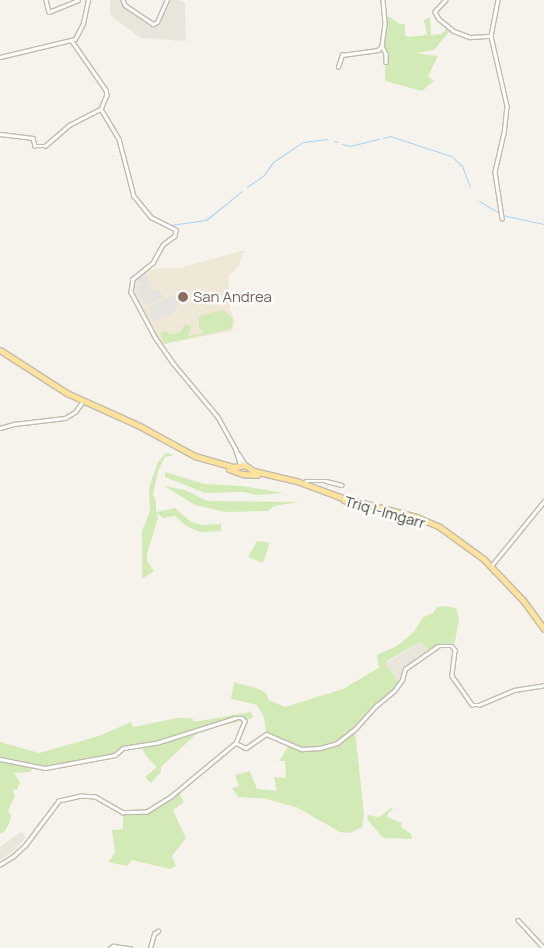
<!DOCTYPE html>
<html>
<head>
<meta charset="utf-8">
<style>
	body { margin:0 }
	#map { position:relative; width:544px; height:948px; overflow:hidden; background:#f6f3ec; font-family:Manrope,sans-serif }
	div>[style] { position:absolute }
	.residential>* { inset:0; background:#eae5da }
	.education>* { inset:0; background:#efe8d6 }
	.green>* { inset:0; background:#d2eab5 }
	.parking>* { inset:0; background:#e5e3e0 }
	.stream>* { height:1px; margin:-0.5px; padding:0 0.5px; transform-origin:0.5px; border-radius:0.5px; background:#a9d4f2 }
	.roads { filter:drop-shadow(1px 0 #c2bbae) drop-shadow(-1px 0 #c2bbae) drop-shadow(0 1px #c2bbae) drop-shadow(0 -1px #c2bbae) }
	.minor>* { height:2.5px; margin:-1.25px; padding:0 1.25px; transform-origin:1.25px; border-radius:1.25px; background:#fff }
	.tertiary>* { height:3px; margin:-1.5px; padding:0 1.5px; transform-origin:1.5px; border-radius:1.5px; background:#fff }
	.primary>* { height:4.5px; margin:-2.25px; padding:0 2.25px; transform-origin:2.25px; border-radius:2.25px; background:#ffe39c }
	.dots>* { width:14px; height:14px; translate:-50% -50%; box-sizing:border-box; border:2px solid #fff; border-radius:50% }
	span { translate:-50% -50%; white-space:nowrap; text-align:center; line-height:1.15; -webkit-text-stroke:4.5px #fff; paint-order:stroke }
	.education-label { font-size:15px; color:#785e54 }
	.left { translate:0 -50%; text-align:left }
	.street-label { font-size:15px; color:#4b4439 }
</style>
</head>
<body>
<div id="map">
	<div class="residential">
		<div style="clip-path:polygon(110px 0,121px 0,122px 5px,151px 27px,160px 22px,168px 0,178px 0,185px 3px,186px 41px,141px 38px,110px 15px)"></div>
		<div style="clip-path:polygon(421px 641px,428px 650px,421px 657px,417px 656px,413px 663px,402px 667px,403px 678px,399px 682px,385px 664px)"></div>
		<div style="clip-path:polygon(21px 832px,26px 837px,14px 851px,0 860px,0 847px)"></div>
	</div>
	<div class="education">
		<div style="clip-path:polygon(245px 250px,238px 267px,228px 277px,230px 309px,235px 323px,232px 331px,162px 344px,131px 288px,135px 280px,142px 273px,158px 268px,180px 268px)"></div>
	</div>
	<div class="green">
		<div style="clip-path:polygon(386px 15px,400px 24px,405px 24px,405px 35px,408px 37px,427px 35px,424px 20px,430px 17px,431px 35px,441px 34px,447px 29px,450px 31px,434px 50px,416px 53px,438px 56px,428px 76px,434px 81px,422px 91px,385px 81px,385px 67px,389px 57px,383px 44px,387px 28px)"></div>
		<div style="clip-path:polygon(224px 310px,233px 319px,231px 329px,164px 344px,160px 333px,166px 331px,169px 335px,180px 332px,185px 324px,189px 325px,191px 329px,188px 336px,203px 333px,199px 327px,199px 316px)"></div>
		<div style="clip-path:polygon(166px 453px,174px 455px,165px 457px,158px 471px,153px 495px,156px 501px,156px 512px,175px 508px,191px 522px,202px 525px,221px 524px,221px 531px,200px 532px,186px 526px,175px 516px,163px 518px,157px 513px,158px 518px,147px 554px,147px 561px,154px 571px,142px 579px,142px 531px,150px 511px,149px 488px,158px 462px)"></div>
		<div style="clip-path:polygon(165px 472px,204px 484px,242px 486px,284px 493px,256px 495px,244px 492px,205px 493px,165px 477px)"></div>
		<div style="clip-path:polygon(164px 486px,185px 490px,207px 501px,299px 502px,274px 506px,268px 511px,226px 512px,195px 505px)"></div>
		<div style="clip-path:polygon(257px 541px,270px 543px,263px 563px,248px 557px)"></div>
		<div style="clip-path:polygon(444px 606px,456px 608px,459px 619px,455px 642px,451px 645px,437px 645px,428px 650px,421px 641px,389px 660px,385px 664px,399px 682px,393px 692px,373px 707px,341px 740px,330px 745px,299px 748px,266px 733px,264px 717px,257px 705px,231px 699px,234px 682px,259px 689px,266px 693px,269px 700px,285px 707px,343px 689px,380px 667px,378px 664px,377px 655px,397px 646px,413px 633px,423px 617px,433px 613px,437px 607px)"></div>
		<div style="clip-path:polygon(251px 712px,253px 718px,208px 729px,195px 735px,161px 767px,161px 772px,151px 783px,145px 777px,157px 767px,146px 756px,141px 746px,128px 749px,116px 756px,50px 769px,32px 767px,31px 772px,14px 773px,20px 782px,17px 790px,13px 790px,15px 796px,8px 811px,11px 815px,10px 821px,5px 831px,0 834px,0 742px,39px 753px,99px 736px,131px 722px,133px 727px,178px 718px,192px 718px,193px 721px,200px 721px)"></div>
		<div style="clip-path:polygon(355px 731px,364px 814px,362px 827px,350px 833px,340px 832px,298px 808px,267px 799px,238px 797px,232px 788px,239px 786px,235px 775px,250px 771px,257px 789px,277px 791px,274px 777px,286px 778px,285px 761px,279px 761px,289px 745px,302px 751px,319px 750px,341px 743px)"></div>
		<div style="clip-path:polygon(179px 793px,184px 802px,173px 810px,186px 838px,172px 856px,176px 866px,170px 869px,132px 860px,127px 866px,108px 862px,115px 853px,112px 830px,123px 829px,123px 815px,148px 814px)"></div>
		<div style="clip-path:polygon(391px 808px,393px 809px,388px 813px,387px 817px,402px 823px,401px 827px,411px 834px,412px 839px,383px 838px,367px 819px,368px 815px,379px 817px)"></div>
	</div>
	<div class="parking">
		<div style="clip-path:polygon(146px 273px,153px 290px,161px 292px,163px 297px,145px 305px,133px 287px,135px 285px,142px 287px,136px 279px)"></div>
		<div style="clip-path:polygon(174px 295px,179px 306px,171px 314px,152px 321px,150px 306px)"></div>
	</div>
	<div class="stream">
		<div style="left:383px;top:138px;width:7px;rotate:-16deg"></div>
		<div style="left:390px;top:136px;width:64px;rotate:18.2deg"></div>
		<div style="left:451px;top:156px;width:15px;rotate:42deg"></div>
		<div style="left:462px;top:166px;width:22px;rotate:69deg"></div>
		<div style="left:334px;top:141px;width:4px;rotate:14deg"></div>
		<div style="left:342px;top:144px;width:8px;rotate:14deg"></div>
		<div style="left:350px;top:146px;width:30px;rotate:-14deg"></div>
		<div style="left:247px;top:187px;width:21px;rotate:-35deg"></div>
		<div style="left:264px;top:175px;width:16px;rotate:-55deg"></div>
		<div style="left:273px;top:162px;width:36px;rotate:-34deg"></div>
		<div style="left:303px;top:142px;width:24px;rotate:-7deg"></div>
		<div style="left:479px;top:201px;width:27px;rotate:31deg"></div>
		<div style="left:502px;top:215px;width:43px;rotate:12.1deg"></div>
		<div style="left:170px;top:225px;width:36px;rotate:-8deg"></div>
		<div style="left:206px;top:220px;width:46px;rotate:-38.9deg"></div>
	</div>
	<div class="roads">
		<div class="minor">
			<div style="left:46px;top:0;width:12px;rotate:76deg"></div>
			<div style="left:49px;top:12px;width:31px;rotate:-22deg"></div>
			<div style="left:123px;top:0;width:5px;rotate:68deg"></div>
			<div style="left:125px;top:5px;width:34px;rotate:34deg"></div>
			<div style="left:153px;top:24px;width:4px;rotate:-27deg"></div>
			<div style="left:157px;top:22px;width:24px;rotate:-66deg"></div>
			<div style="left:383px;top:0;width:24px;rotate:85deg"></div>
			<div style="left:385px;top:24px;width:22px;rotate:98deg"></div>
			<div style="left:382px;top:46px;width:9px;rotate:63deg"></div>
			<div style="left:386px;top:54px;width:8px;rotate:90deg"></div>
			<div style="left:446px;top:0;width:16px;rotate:133deg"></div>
			<div style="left:435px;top:12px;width:8px;rotate:60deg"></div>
			<div style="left:439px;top:19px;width:19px;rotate:39deg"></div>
			<div style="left:454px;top:31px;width:17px;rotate:21deg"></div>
			<div style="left:470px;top:37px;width:21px;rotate:-3deg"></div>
			<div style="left:498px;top:0;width:37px;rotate:101deg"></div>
			<div style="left:491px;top:36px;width:72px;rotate:77.1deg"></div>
			<div style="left:507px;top:106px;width:27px;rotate:96deg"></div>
			<div style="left:504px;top:133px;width:40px;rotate:103deg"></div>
			<div style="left:495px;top:172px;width:47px;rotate:81.3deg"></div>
			<div style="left:72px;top:41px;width:60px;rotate:55.2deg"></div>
			<div style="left:106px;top:90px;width:5px;rotate:79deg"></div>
			<div style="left:107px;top:95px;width:15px;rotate:113deg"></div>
			<div style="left:338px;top:67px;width:13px;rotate:-72deg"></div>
			<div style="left:342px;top:55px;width:36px;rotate:-8deg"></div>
			<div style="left:378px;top:50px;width:6px;rotate:-45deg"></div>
			<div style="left:101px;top:109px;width:35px;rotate:59deg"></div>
			<div style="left:119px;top:139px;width:59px;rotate:75.3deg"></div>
			<div style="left:134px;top:196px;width:27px;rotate:51deg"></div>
			<div style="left:151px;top:217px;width:28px;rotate:27deg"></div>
			<div style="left:176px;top:230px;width:6px;rotate:99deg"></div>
			<div style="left:175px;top:236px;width:15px;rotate:143deg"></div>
			<div style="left:163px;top:245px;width:21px;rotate:119deg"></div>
			<div style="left:153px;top:263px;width:26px;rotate:141deg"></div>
			<div style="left:133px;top:279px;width:13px;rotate:99deg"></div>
			<div style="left:131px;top:292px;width:51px;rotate:61.9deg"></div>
			<div style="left:155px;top:337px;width:32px;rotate:55deg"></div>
			<div style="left:173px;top:363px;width:70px;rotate:50.2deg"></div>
			<div style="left:218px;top:417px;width:38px;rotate:61deg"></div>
			<div style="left:236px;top:450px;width:17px;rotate:73deg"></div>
			<div style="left:0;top:134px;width:33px;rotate:7deg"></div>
			<div style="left:33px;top:138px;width:8px;rotate:76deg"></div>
			<div style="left:35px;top:146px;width:10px"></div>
			<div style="left:45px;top:146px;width:32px;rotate:-41deg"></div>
			<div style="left:69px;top:125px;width:36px;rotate:-27deg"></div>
			<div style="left:0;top:428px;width:15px;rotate:-16deg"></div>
			<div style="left:14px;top:424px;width:51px;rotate:-6.7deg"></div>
			<div style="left:65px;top:418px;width:12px;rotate:-31deg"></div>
			<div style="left:75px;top:412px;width:10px;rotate:-53deg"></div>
			<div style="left:238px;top:453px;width:15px;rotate:58deg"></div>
			<div style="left:305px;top:483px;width:2px;rotate:-63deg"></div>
			<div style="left:306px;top:481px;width:20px"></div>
			<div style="left:326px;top:481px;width:16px;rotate:14deg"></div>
			<div style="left:236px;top:743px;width:11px;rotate:27deg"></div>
			<div style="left:246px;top:748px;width:24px;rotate:-35deg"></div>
			<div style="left:266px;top:734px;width:39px;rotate:23deg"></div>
			<div style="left:302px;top:749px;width:18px;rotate:-3deg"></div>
			<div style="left:320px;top:748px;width:18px;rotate:-16deg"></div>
			<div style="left:337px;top:743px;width:23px;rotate:-38deg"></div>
			<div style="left:355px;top:729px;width:31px;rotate:-48deg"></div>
			<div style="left:376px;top:706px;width:23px;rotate:-40deg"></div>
			<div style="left:394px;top:691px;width:14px;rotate:-54deg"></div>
			<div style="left:402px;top:680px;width:11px;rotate:-75deg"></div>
			<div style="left:405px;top:669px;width:40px;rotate:-34.9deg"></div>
			<div style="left:438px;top:646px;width:14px"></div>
			<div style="left:452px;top:646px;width:5px;rotate:53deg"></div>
			<div style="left:455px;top:650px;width:26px;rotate:97deg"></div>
			<div style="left:452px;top:676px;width:35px;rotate:55deg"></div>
			<div style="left:472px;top:705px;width:7px"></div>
			<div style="left:479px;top:705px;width:38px;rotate:-23deg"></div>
			<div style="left:514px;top:690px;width:30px;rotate:-9deg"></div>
			<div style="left:0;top:759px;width:46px;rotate:11.3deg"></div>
			<div style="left:45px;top:768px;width:71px;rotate:-10.5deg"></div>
			<div style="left:115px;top:755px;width:11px;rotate:-41deg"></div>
			<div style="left:123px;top:748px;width:36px;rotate:-9deg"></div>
			<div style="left:159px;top:742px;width:80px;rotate:-17.5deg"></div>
			<div style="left:235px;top:718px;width:7px"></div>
			<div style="left:242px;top:718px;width:4px;rotate:45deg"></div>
			<div style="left:245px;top:721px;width:24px;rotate:112deg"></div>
			<div style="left:236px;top:743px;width:85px;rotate:140.3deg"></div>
			<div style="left:171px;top:797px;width:28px;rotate:148deg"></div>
			<div style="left:147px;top:812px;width:24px;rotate:178deg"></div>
			<div style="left:123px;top:813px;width:32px;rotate:-150deg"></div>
			<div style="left:95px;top:797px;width:14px;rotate:-176deg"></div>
			<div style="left:81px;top:796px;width:23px;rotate:167deg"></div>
			<div style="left:59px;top:801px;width:55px;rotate:126.9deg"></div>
			<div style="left:26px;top:845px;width:18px;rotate:137deg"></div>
			<div style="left:13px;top:857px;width:15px;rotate:148deg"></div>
			<div style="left:518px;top:920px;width:38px;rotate:47deg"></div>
			<div style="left:110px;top:948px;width:4px;rotate:-34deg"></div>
			<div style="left:113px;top:946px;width:17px;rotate:7deg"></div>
			<div style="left:150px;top:948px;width:15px;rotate:-74deg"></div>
			<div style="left:154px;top:934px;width:5px;rotate:-37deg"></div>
		</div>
		<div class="tertiary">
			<div style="left:0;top:57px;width:77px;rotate:-13.5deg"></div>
			<div style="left:75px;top:39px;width:18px;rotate:-63deg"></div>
			<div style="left:83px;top:23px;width:24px;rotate:-78deg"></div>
			<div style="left:491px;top:566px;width:84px;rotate:-50.8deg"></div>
		</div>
		<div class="primary">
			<div style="left:0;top:350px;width:80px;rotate:32.7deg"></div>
			<div style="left:67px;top:393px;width:80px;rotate:24.3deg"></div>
			<div style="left:140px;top:426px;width:63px;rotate:28.6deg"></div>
			<div style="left:195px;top:456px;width:41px;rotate:15.8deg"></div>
			<div style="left:234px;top:467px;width:11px;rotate:-10deg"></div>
			<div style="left:245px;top:465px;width:11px;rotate:34deg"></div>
			<div style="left:254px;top:471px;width:44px;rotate:13.1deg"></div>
			<div style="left:297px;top:481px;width:46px;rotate:20.4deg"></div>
			<div style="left:340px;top:497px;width:80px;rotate:14.6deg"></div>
			<div style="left:417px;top:517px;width:25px;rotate:23deg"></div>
			<div style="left:440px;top:527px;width:54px;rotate:36deg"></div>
			<div style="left:484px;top:559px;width:58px;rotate:46.4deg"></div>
			<div style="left:524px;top:601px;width:34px;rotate:54deg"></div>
			<div style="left:229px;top:469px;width:15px;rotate:20deg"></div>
			<div style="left:243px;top:474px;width:14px;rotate:4deg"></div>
			<div style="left:344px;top:500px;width:25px;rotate:14deg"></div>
		</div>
	</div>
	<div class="dots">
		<div style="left:183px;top:297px;background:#8d6e63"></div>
	</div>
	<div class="education-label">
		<span class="left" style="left:193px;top:297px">San Andrea</span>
	</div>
	<div class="street-label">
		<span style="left:385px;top:512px;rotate:16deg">Triq l-Imġarr</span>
	</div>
</div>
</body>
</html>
